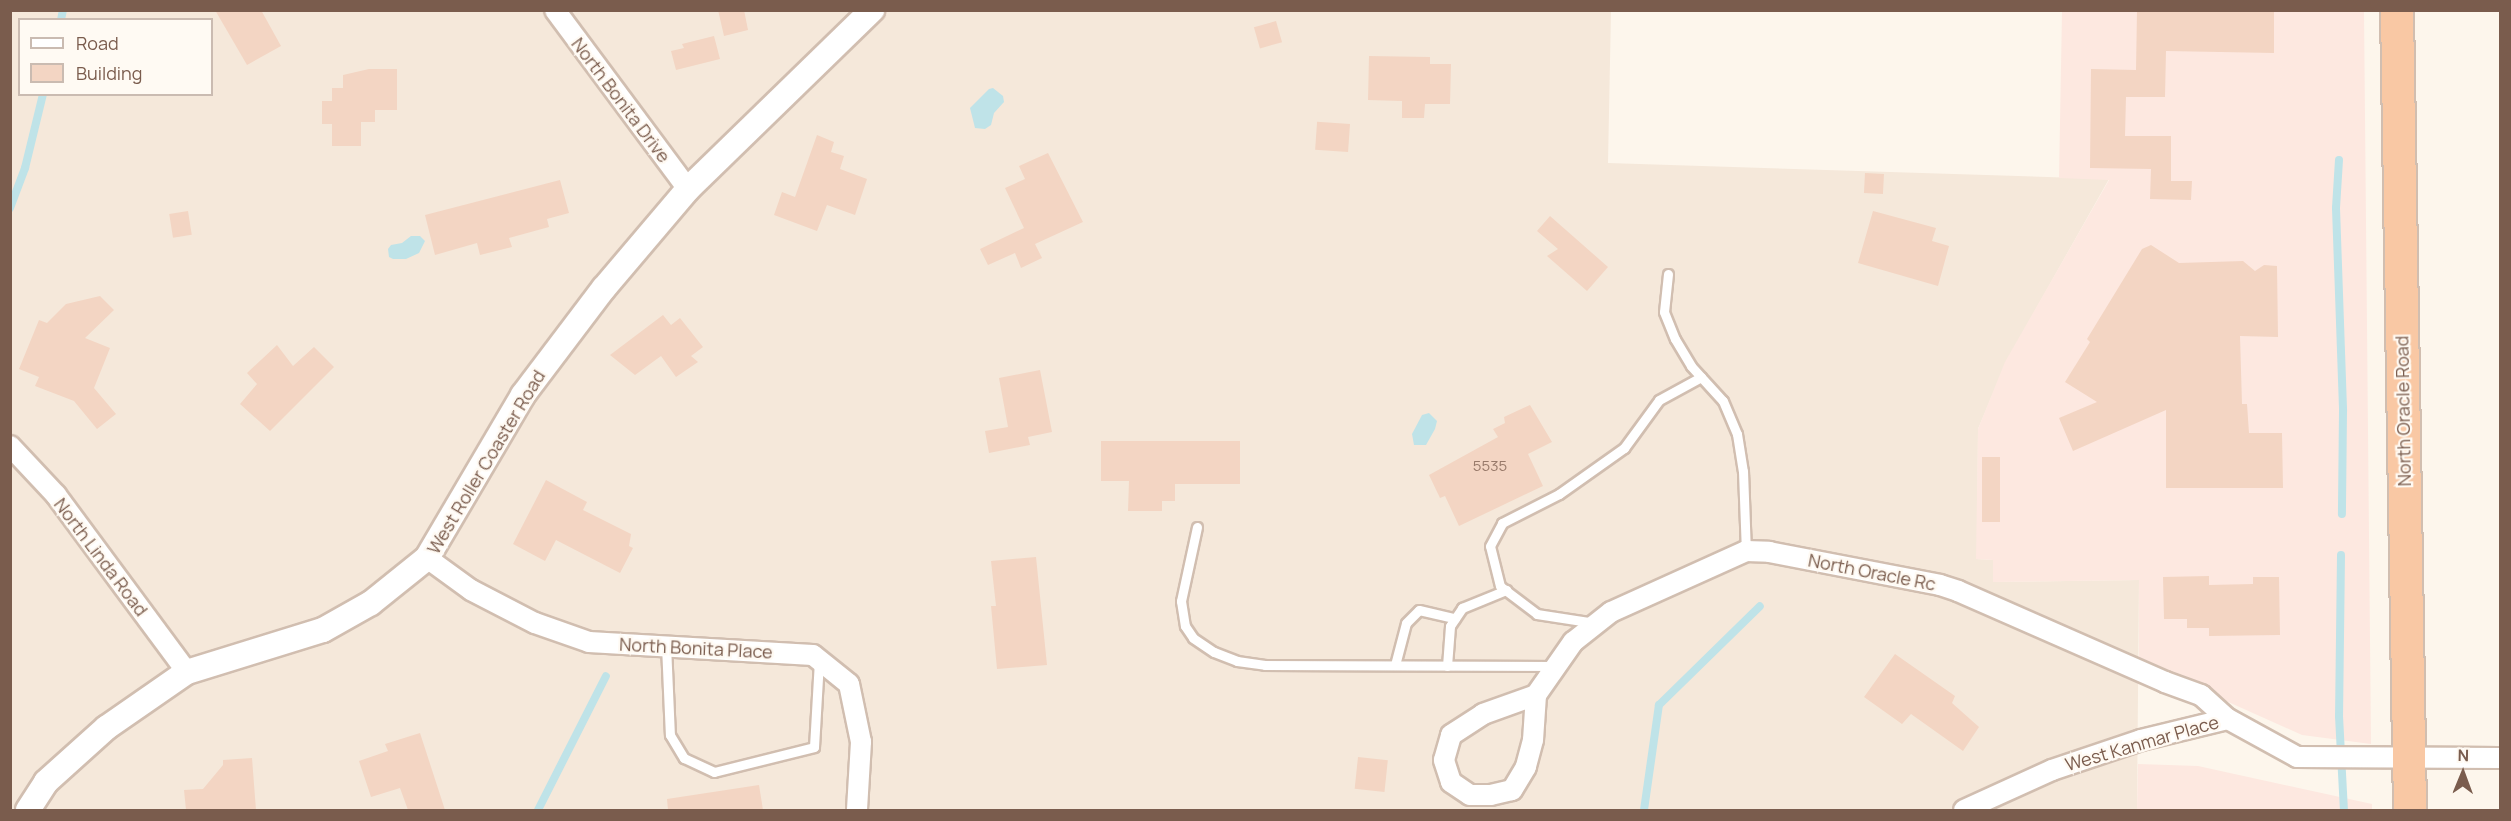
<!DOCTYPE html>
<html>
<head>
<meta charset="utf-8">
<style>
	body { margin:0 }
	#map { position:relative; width:2511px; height:821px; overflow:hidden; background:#fdf6ec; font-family:Manrope,sans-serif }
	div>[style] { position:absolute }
	.residential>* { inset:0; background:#f5e8da }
	.commercial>* { inset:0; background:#fde8e0 }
	.water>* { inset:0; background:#bfe3e8 }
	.stream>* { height:8px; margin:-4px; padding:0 4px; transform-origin:4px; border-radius:4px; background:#bfe3e8 }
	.building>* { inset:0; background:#f3d5c3; transform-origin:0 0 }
	.roads { filter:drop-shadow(2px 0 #d1beb0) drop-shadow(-2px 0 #d1beb0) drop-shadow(0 2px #d1beb0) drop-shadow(0 -2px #d1beb0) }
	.service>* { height:9px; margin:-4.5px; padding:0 4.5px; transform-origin:4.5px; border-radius:4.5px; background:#fff }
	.minor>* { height:20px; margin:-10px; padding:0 10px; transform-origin:10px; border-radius:10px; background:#fff }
	.tertiary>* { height:24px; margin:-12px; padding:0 12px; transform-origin:12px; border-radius:12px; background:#fff }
	.trunk>* { height:32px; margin:-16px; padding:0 16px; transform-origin:16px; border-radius:16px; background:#f9c8a4 }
	span { translate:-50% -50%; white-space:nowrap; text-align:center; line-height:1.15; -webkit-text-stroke:4.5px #fffaf3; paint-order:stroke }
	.number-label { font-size:15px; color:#987a6a }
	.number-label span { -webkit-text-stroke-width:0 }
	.street-label { font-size:18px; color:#7a5c4d }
	.frame { position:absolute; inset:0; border:12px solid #7a5c4d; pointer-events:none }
	.legend { position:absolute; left:18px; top:18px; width:195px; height:78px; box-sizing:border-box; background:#fffaf3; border:2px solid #cabbb1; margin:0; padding:8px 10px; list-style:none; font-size:18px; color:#7a5c4d }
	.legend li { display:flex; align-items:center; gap:12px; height:30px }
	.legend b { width:30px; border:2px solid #cabbb1 }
	.north { position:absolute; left:2433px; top:743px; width:60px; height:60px; -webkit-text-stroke:4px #fffaf3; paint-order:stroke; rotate:1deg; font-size:16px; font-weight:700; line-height:24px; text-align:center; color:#7a5c4d }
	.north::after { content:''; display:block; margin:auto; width:21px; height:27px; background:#7a5c4d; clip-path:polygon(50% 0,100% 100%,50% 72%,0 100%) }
</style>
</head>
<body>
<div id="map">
	<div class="residential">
		<div style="clip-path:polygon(evenodd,10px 11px,1611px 11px,1608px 163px,2109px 179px,2006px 362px,1978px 429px,1977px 559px,1993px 560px,1994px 582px,2139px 580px,2137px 810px,11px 810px,10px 11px,20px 20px,212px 20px,212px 94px,20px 94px,20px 20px)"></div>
	</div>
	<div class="commercial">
		<div style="clip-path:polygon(2062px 11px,2364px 11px,2371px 744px,2302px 735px,2139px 662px,2139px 580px,1993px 582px,1993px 560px,1976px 559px,1978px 429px,2005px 362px,2109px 180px,2059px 178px)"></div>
		<div style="clip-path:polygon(2138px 764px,2198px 766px,2372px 804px,2372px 810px,2137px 810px)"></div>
	</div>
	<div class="water">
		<div style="clip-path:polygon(993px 88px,1003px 96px,1004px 102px,994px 113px,991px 125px,985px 129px,975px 128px,970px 108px,989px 89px)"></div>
		<div style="clip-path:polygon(411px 236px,420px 236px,425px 241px,419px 253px,406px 259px,393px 259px,389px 257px,388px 249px,391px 245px,402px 243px)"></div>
		<div style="clip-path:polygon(1429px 413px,1437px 421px,1435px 429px,1426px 445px,1414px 445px,1412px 434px,1422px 415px)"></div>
	</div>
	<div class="stream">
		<div style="left:61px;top:20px;width:10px;rotate:-79deg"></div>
		<div style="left:2339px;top:160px;width:48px;rotate:93.6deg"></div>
		<div style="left:2336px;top:208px;width:203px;rotate:88deg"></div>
		<div style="left:2343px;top:411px;width:103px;rotate:90.6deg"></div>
		<div style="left:10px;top:208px;width:43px;rotate:-69.4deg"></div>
		<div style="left:25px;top:168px;width:76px;rotate:-76.3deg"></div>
		<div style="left:2341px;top:555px;width:161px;rotate:90.7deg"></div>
		<div style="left:2339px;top:716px;width:94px;rotate:87deg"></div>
		<div style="left:538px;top:810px;width:150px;rotate:-63.1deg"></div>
		<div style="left:1644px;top:810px;width:106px;rotate:-81.9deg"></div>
		<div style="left:1659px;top:705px;width:141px;rotate:-44.4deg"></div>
	</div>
	<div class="building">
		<div style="clip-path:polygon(215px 10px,261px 10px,281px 46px,247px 65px)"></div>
		<div style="clip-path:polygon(718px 10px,744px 10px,748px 30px,724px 36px)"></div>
		<div style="clip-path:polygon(2137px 10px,2274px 10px,2274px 53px,2166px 51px,2165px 97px,2126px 97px,2125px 136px,2171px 136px,2171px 181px,2192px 181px,2191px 200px,2150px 199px,2151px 169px,2090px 168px,2091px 69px,2136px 70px)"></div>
		<div style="left:1276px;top:21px;width:22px;height:23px;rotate:74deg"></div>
		<div style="clip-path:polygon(714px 36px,720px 59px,676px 70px,671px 51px,684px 48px,682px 44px)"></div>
		<div style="clip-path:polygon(1369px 56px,1430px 57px,1430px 64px,1451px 64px,1450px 104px,1425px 104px,1424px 118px,1402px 118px,1402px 101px,1368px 100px)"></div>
		<div style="clip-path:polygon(369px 69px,397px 69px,397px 110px,375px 110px,375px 122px,361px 122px,361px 146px,332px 146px,332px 124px,322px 124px,322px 101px,332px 101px,332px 88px,343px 88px,343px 75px)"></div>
		<div style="left:1350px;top:124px;width:28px;height:33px;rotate:94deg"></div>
		<div style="clip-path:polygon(817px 135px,834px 142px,831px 152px,844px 156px,840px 169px,867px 179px,855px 215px,827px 205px,817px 231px,774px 215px,782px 192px,795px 197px)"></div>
		<div style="clip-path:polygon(1048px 153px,1083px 222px,1035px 244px,1042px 258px,1021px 268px,1015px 253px,988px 265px,980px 249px,1024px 228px,1005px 188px,1025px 179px,1019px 166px)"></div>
		<div style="left:1865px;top:173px;width:19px;height:20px;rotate:3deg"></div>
		<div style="clip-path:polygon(560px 180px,569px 213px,547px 219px,549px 227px,509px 238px,512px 247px,480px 255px,477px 243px,435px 255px,425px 215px)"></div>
		<div style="left:188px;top:211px;width:24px;height:19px;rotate:81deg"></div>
		<div style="clip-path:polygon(1873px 211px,1936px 228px,1932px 241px,1949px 246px,1938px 286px,1858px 263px)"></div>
		<div style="clip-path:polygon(1550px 216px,1608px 267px,1587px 291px,1547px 256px,1558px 249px,1537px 231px)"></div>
		<div style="clip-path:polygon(2151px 245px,2179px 263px,2243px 261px,2255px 271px,2264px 265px,2277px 266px,2278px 337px,2240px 336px,2242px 404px,2247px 404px,2249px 433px,2282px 433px,2283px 488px,2166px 488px,2166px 410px,2073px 451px,2059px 418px,2097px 402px,2065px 382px,2090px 342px,2087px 339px,2142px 249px)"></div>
		<div style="clip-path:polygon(100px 296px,114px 310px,85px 338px,110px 348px,94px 388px,116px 414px,97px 429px,74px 401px,35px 386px,39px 377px,19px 369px,39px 320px,47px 323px,66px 304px)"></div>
		<div style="clip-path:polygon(663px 315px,671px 325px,680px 318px,703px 347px,691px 356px,698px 362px,676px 377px,661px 356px,635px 375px,610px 355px)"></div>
		<div style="clip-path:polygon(277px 345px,293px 366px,314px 347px,334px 367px,270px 431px,240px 404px,257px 384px,247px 373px)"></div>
		<div style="clip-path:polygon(1040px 370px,1052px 432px,1028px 437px,1030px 445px,989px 453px,985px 431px,1008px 427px,999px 378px)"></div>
		<div style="clip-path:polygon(1530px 405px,1552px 442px,1528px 454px,1543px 486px,1459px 526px,1445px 496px,1440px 498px,1429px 475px,1498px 437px,1493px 429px,1505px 423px,1504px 417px)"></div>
		<div style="clip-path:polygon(1101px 441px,1240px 441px,1240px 484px,1175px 484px,1175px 501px,1162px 501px,1162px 511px,1128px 511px,1129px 481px,1101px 481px)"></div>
		<div style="left:1982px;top:457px;width:18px;height:65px"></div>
		<div style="clip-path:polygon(546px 480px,587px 502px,583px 510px,631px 534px,629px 546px,633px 548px,620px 573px,556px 540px,545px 561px,513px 544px)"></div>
		<div style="clip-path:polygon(1036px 557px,1047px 665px,997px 669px,991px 606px,996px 606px,991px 561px)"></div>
		<div style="clip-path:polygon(2209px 576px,2209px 585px,2253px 584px,2253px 577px,2279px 577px,2280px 635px,2209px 636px,2209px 628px,2187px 628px,2187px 619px,2164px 619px,2163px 577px)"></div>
		<div style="clip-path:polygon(1895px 654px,1955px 696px,1952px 703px,1979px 727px,1963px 751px,1911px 714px,1902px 724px,1864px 697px)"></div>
		<div style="clip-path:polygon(420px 733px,445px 810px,408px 810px,400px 788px,371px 797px,359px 761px,388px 751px,385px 744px)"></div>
		<div style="left:1358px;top:757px;width:30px;height:32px;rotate:6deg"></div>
		<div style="clip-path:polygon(252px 758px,256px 810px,186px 810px,184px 790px,203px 789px,223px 765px,223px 760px)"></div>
		<div style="clip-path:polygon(759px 785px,763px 810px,668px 810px,667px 799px)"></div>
	</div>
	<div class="roads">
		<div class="service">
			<div style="left:1668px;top:274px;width:38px;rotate:96deg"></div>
			<div style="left:1664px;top:312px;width:29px;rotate:68deg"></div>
			<div style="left:1675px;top:339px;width:31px;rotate:59deg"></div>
			<div style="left:1691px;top:366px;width:47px;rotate:47.6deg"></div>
			<div style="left:1723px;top:401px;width:36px;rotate:67deg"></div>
			<div style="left:1737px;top:434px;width:37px;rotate:81deg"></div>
			<div style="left:1743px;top:471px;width:80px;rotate:87.9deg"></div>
			<div style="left:1197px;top:527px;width:76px;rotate:102.2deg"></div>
			<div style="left:1181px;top:601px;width:25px;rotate:81deg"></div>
			<div style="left:1185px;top:626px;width:14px;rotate:56deg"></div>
			<div style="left:1193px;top:638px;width:25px;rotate:34deg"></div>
			<div style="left:1214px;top:652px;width:25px;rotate:21deg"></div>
			<div style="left:1237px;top:661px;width:28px;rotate:8deg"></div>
			<div style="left:1265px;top:665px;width:290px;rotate:0.2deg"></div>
			<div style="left:1595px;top:623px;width:59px;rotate:-171.2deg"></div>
			<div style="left:1537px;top:614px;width:46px;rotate:-142.9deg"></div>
			<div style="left:1500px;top:586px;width:41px;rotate:-104deg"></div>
			<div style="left:1490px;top:546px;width:26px;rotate:-62deg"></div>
			<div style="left:1502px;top:523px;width:64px;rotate:-27deg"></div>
			<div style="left:1559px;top:494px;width:80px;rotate:-35.3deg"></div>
			<div style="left:1624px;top:448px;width:59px;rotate:-53.9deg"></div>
			<div style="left:1659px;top:400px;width:48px;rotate:-28.7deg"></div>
			<div style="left:666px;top:645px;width:90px;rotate:87.5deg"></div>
			<div style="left:670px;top:735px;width:27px;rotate:59deg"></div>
			<div style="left:684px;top:758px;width:33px;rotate:25deg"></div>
			<div style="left:714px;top:772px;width:103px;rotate:-14deg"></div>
			<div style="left:814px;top:747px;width:87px;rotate:-86.7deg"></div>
			<div style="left:1395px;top:665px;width:43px;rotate:-75.3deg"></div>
			<div style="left:1406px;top:623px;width:18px;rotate:-45deg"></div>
			<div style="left:1419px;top:610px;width:37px;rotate:13deg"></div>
			<div style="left:1447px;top:666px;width:40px;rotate:-85.7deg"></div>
			<div style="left:1450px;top:626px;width:22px;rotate:-56deg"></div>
			<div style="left:1462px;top:608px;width:48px;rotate:-22.2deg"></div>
		</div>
		<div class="minor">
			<div style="left:555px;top:10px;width:223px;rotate:53.4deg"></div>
			<div style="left:10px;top:446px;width:67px;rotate:46.8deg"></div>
			<div style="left:56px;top:495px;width:220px;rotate:53.5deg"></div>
			<div style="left:427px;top:558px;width:54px;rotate:36deg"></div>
			<div style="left:471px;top:590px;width:72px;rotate:27.3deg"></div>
			<div style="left:535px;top:623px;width:57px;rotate:19.4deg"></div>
			<div style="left:589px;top:642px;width:224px;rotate:3.3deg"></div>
			<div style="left:813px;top:655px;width:46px;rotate:38.9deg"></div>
			<div style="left:849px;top:684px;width:59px;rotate:78.3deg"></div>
			<div style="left:861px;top:742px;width:68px;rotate:93.4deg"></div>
			<div style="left:1536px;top:695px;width:45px;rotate:93.8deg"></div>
			<div style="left:1533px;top:740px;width:28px;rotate:105deg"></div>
			<div style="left:1526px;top:767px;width:27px;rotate:121deg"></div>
			<div style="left:1512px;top:790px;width:22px;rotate:167deg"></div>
			<div style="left:1491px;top:795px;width:21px;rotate:180deg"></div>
			<div style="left:1470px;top:795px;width:23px;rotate:-146deg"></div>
			<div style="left:1451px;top:782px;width:23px;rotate:-108deg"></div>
			<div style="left:1444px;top:760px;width:26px;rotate:-74deg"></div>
			<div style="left:1451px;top:735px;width:38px;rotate:-33deg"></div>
			<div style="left:1483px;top:714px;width:56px;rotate:-19.7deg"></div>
			<div style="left:1536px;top:695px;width:65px;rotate:-55.1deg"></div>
			<div style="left:1573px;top:642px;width:48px;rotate:-38.3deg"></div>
			<div style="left:1611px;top:612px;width:148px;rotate:-24.3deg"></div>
			<div style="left:1746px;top:551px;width:23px;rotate:2deg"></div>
			<div style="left:1769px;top:552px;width:174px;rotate:10.9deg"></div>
			<div style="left:1940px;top:585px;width:19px;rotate:18deg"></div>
			<div style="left:1958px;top:591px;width:226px;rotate:23.7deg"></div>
			<div style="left:2165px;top:682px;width:38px;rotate:20deg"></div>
			<div style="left:2201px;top:695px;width:36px;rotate:42deg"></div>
			<div style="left:2228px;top:719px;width:79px;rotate:28.8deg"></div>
			<div style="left:2297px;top:757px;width:203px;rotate:0.3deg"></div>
			<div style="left:1964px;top:810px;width:97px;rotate:-24.4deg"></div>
			<div style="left:2052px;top:770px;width:94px;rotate:-18.6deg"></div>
			<div style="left:2141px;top:740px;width:89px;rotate:-13.6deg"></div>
		</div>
		<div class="tertiary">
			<div style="left:28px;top:810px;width:33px;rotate:-57deg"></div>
			<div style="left:46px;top:782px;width:81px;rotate:-42deg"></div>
			<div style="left:106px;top:728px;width:98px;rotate:-34.7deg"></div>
			<div style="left:187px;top:672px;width:142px;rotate:-17.2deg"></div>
			<div style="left:323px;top:630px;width:55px;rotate:-29.4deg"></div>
			<div style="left:371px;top:603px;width:72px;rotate:-38.8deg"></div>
			<div style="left:427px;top:558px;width:189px;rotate:-59.5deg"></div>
			<div style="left:523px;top:395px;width:134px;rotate:-52.9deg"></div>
			<div style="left:604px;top:288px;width:130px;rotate:-49.7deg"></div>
			<div style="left:688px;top:189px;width:257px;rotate:-44.2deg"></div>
		</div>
		<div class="trunk">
			<div style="left:2397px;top:10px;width:800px;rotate:89.07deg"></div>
		</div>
	</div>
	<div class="number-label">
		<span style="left:1490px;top:466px">5535</span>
	</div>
	<div class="street-label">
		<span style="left:621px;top:100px;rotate:53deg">North Bonita Drive</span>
		<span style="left:2403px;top:411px;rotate:-91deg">North Oracle Road</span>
		<span style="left:486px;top:462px;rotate:-59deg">West Roller Coaster Road</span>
		<span style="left:101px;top:557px;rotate:53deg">North Linda Road</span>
		<span style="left:1872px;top:572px;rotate:11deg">North Oracle Rc</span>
		<span style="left:696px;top:648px;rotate:3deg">North Bonita Place</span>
		<span style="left:2142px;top:743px;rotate:-16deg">West Kanmar Place</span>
	</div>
	<div class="frame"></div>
	<ul class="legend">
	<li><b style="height:8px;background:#fff"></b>Road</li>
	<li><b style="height:16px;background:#f3d5c3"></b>Building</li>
	</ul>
	<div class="north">N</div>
</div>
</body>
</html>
